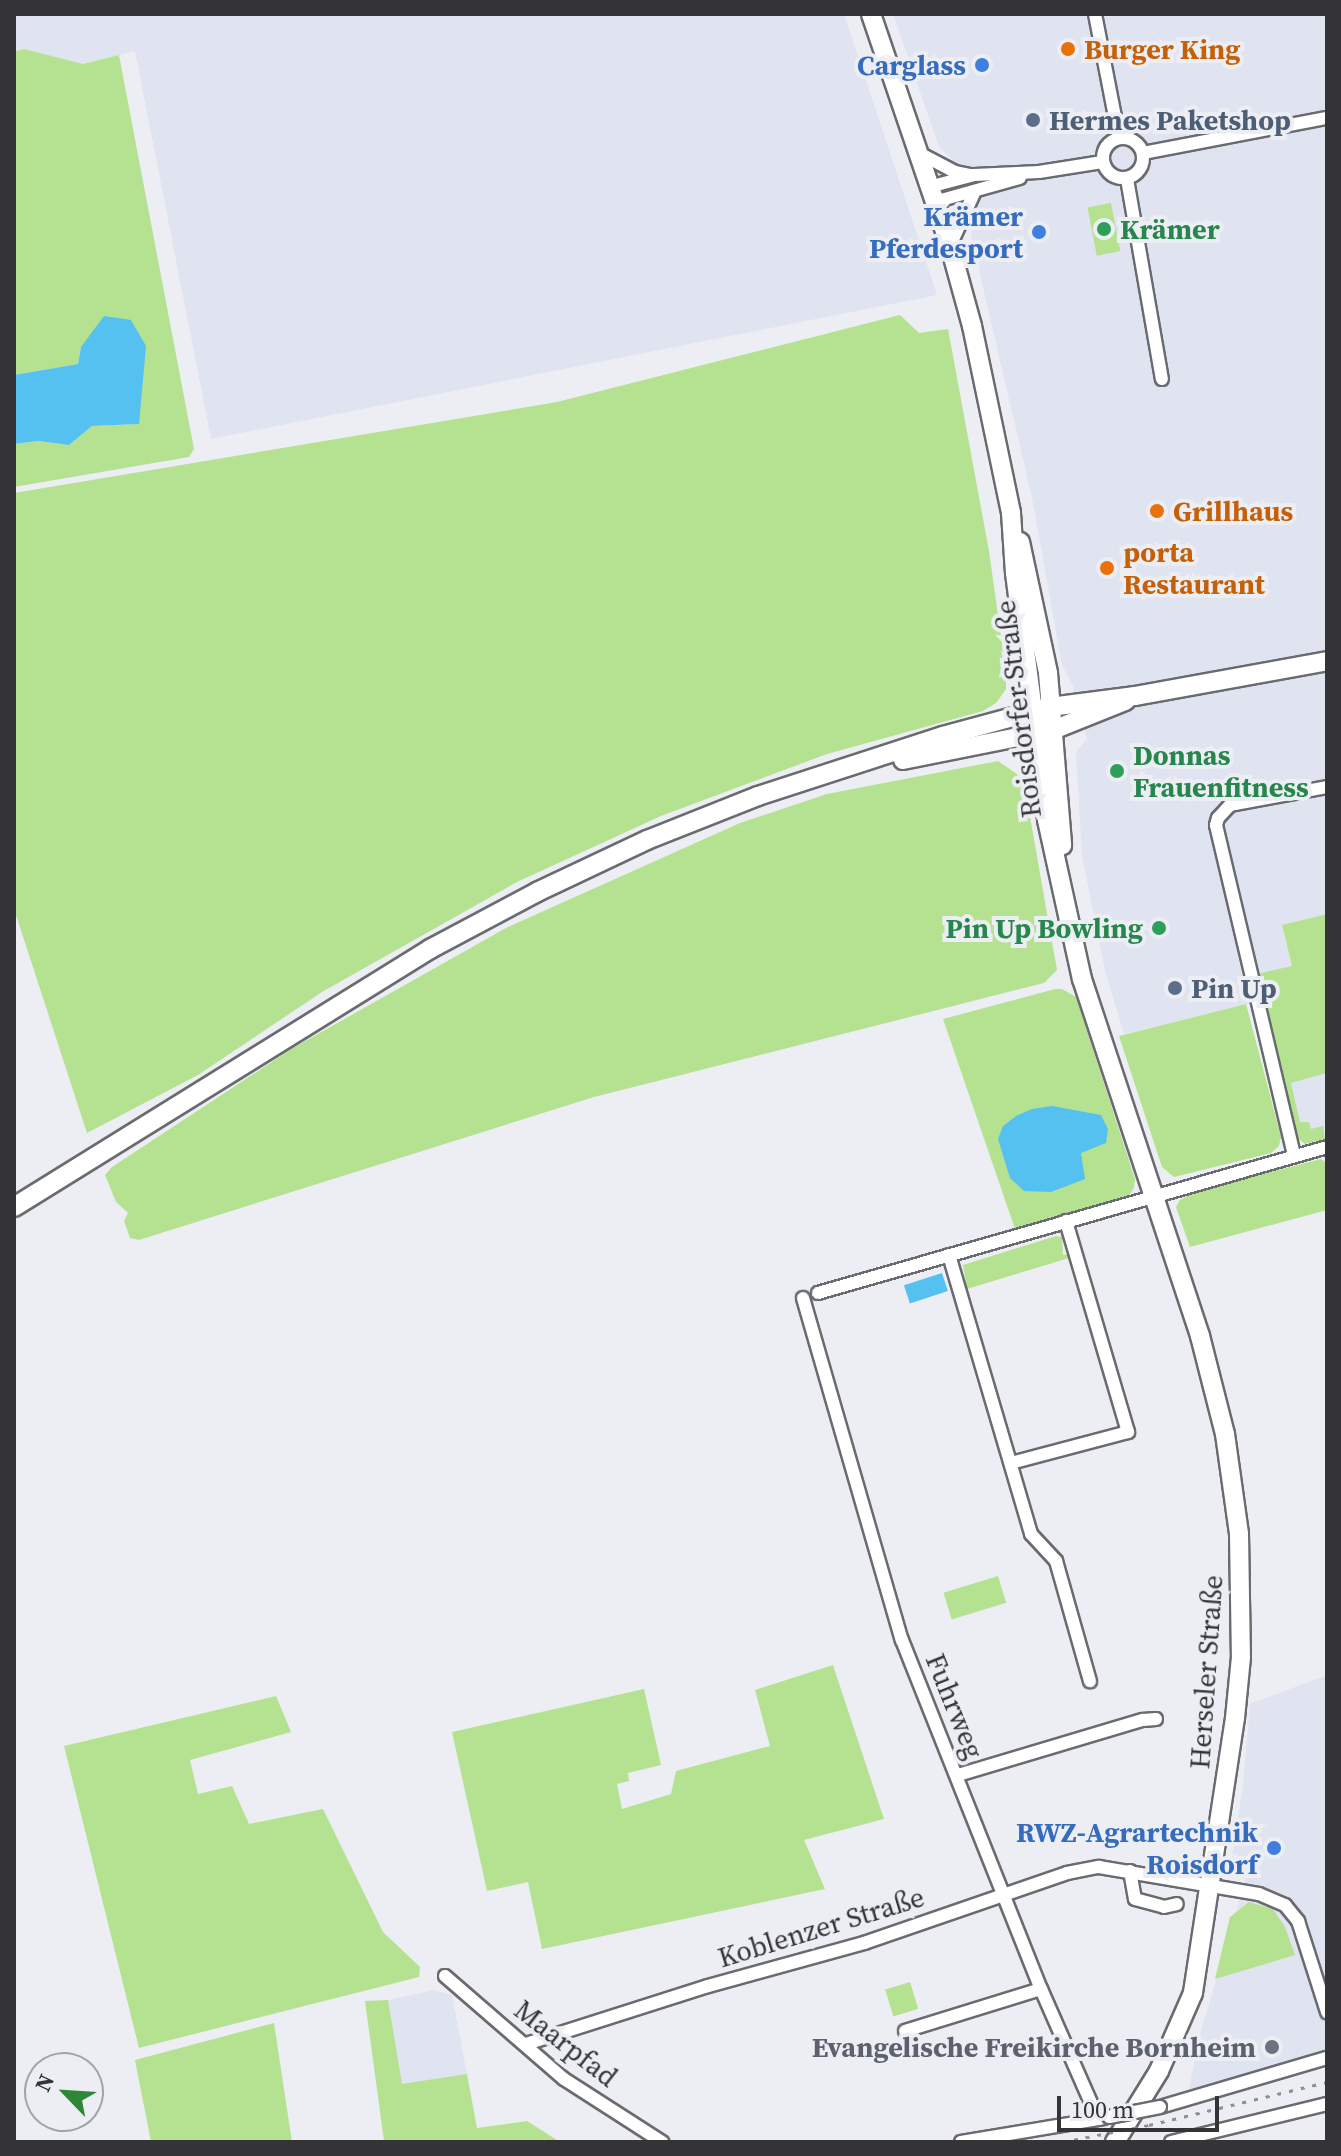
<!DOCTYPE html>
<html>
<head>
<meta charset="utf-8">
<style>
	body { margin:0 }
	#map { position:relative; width:1341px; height:2156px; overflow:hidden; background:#eceef4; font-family:"Source Serif 4",serif }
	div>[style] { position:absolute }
	.built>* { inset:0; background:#e0e4f1 }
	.green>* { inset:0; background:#b4e290; transform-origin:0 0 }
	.water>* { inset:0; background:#54c1f0; transform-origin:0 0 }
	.roads { filter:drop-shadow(2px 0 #696b70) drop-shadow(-2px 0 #696b70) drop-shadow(0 2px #696b70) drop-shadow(0 -2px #696b70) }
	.street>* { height:12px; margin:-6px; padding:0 6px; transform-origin:6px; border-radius:6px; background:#fff }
	.street>.ring { margin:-6px; padding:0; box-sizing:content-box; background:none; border:12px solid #fff; border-radius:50% }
	.secondary>* { height:18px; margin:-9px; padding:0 9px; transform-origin:9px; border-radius:9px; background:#fff }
	.rail>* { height:3px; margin-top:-1.5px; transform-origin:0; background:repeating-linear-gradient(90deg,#8f9095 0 4px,transparent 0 12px) }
	.bridges { filter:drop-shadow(2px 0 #696b70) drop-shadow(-2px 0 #696b70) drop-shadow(0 2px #696b70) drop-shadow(0 -2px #696b70) }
	.street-bridge>* { height:12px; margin:-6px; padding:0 6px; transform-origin:6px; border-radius:6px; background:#fff }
	.dots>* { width:22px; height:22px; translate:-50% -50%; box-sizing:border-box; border:4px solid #eceef4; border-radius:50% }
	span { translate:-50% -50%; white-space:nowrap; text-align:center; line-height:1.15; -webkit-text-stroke:8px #eceef4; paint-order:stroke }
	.food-label { font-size:28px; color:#c56008; font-weight:700 }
	.left { translate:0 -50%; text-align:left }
	.shop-label { font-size:28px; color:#366cbe; font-weight:700 }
	.right { translate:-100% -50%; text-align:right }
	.service-label { font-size:28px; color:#4e5e75; font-weight:700 }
	.leisure-label { font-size:28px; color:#27864d; font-weight:700 }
	.street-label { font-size:28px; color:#343437 }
	.worship-label { font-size:28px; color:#5b616d; font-weight:700 }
	.frame { position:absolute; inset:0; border:16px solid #343437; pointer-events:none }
	.north { position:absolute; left:24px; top:2052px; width:80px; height:80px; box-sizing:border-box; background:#eceef4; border:2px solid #a2a4a8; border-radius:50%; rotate:295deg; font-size:22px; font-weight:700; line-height:32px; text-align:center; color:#343437 }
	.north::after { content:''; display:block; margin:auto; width:28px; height:36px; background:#2e8737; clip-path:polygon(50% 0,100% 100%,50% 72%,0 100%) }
	.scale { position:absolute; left:1057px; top:2096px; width:162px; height:36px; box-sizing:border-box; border:4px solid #343437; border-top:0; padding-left:10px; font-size:24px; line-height:28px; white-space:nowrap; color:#343437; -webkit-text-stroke:6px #eceef4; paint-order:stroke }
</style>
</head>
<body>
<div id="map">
	<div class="built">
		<div style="clip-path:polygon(14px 14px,844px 14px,937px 295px,211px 439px,135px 51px,83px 64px,24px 49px,14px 52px)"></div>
		<div style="clip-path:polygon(893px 14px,1327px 14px,1327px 914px,1282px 925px,1292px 966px,1259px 1001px,1124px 1034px,1105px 971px,1082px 856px,1076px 752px,1087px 739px,1073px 686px,1062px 665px,1032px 498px,971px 236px,973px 220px,951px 158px,939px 147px)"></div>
		<div style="clip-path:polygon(1327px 1073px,1327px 1141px,1323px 1127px,1310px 1130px,1300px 1122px,1291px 1083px)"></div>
		<div style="clip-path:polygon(1327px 1675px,1327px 2052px,1188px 2095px,1198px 2041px,1246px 1878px,1234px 1875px,1231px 1865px,1243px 1785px,1250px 1704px)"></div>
		<div style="clip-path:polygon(434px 1990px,452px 1995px,467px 2074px,402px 2085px,388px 2000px)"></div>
	</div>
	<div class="green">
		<div style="clip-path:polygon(24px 49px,83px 64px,119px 55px,194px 449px,189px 457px,14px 487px,14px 444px,38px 441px,69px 445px,92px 426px,138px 424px,81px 347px,78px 364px,14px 375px,14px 52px)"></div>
		<div style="left:1111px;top:203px;width:49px;height:24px;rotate:79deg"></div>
		<div style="clip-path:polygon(900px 315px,919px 333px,948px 329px,989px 551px,1006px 672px,1006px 689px,996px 703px,983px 711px,827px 754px,661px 816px,517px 882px,322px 992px,198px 1075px,87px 1133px,14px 909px,14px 493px,557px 402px)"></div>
		<div style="clip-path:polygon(998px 761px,1017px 774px,1025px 788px,1057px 970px,1044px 983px,594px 1097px,139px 1240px,130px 1238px,124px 1221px,128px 1213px,116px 1202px,105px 1175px,112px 1167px,293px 1048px,506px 928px,740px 823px,827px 794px)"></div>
		<div style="clip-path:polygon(1327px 914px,1327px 1073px,1291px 1083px,1300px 1122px,1309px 1122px,1311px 1129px,1323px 1126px,1325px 1139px,1305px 1144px,1297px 1138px,1253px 975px,1292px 966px,1282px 925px)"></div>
		<div style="clip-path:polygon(1055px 989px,1062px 989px,1076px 997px,1135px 1179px,1134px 1188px,1129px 1195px,1015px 1229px,943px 1019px)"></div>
		<div style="clip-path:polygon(1246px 1004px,1281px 1137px,1279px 1146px,1271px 1153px,1174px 1177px,1162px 1167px,1119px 1036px)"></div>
		<div style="clip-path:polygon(1321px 1159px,1327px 1163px,1327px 1210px,1190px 1247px,1176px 1207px,1180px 1200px,1197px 1191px)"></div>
		<div style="clip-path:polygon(1056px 1236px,1062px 1237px,1063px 1255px,1068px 1254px,1069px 1258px,967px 1289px,963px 1265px)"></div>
		<div style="left:998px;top:1576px;width:28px;height:57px;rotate:73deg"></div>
		<div style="clip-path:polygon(833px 1665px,884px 1819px,804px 1840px,825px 1889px,542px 1949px,528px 1882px,487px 1891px,452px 1732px,644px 1689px,661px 1765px,628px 1773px,629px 1781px,617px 1784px,622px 1809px,671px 1794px,676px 1771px,770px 1746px,755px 1690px)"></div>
		<div style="clip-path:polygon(276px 1696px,291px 1732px,190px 1760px,198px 1794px,232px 1786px,249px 1824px,323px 1809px,383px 1932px,420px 1967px,419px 1977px,139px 2048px,64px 1746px)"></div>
		<div style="clip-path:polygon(1249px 1902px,1273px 1909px,1285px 1927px,1295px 1955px,1215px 1979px,1230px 1917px)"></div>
		<div style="left:910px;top:1982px;width:28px;height:26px;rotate:73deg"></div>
		<div style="clip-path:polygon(388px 2000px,402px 2084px,467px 2074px,477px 2128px,527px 2121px,560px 2142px,381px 2142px,384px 2141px,365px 2001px)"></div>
		<div style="clip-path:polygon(274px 2023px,292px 2142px,151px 2142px,135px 2060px)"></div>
	</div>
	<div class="water">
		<div style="clip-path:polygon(104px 316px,131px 320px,146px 346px,139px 424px,92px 426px,69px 445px,38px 441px,14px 444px,14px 375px,78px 364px,81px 347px)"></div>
		<div style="clip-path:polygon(1052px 1106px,1101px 1115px,1108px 1129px,1106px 1143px,1081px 1153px,1085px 1179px,1051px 1192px,1024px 1191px,1010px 1178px,998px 1139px,1003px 1126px,1016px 1116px,1032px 1109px)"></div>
		<div style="left:942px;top:1273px;width:19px;height:40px;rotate:72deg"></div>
	</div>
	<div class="roads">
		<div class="street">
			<div style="left:1095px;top:14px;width:126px;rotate:79deg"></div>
			<div class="ring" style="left:1103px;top:138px;width:28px;height:28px"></div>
			<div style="left:919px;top:153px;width:41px;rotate:27.8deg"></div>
			<div style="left:955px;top:172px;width:16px;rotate:11deg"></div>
			<div style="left:1143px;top:153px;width:187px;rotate:-10.8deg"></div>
			<div style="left:1127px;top:179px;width:203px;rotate:80.1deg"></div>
			<div style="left:929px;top:187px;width:47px;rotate:-14.9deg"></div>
			<div style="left:974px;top:175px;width:65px;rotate:-2.6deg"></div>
			<div style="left:1039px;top:172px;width:64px;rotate:-9deg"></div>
			<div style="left:934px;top:202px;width:89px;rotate:-15.6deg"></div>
			<div style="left:950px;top:246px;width:58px;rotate:-65.6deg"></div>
			<div style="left:1294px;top:1155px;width:339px;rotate:-103.3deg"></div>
			<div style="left:1216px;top:825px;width:7px;rotate:-74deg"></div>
			<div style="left:1218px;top:818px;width:18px;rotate:-47deg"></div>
			<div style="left:1230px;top:805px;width:99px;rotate:-10.5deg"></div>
			<div style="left:949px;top:1255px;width:291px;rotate:73.6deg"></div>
			<div style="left:1031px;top:1534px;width:37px;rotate:47deg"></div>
			<div style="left:1056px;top:1561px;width:125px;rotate:74.2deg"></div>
			<div style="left:818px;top:1293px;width:530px;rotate:-16deg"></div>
			<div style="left:803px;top:1298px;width:356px;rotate:73.9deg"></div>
			<div style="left:902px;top:1640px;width:376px;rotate:68.3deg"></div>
			<div style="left:1041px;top:1989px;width:142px;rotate:66.3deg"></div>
			<div style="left:1011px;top:1463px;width:121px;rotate:-14.8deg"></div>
			<div style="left:1128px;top:1432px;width:220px;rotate:-106.4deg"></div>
			<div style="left:958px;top:1775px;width:193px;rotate:-16.6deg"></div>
			<div style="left:1143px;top:1720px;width:13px;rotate:-4deg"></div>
			<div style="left:1130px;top:1871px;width:28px;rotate:80deg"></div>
			<div style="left:1135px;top:1899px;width:30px;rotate:15deg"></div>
			<div style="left:1164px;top:1907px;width:13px;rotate:-13deg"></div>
			<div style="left:445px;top:1976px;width:157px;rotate:40.9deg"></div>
			<div style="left:564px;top:2079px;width:117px;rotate:32.7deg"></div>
			<div style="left:905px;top:2031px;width:142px;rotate:-17.2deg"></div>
			<div style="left:526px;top:2044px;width:191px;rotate:-17.7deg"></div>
			<div style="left:708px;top:1986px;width:162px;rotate:-15.4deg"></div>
			<div style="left:864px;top:1943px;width:215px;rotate:-19deg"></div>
			<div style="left:1067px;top:1873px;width:33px;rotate:-11deg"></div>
			<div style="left:1099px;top:1867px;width:162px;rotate:9.6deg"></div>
			<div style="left:1259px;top:1894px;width:28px;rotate:23deg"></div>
			<div style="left:1285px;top:1905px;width:21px;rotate:51deg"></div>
			<div style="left:1298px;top:1921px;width:96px;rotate:72.3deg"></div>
			<div style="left:1160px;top:2107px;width:174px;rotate:-16.4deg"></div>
			<div style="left:961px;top:2142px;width:145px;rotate:-9.5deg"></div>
			<div style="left:1171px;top:2142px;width:161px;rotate:-13.7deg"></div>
		</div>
		<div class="secondary">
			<div style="left:871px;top:14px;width:245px;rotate:71.2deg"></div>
			<div style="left:950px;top:246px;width:83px;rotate:74.6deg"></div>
			<div style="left:972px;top:326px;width:191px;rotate:78.2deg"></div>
			<div style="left:1011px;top:513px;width:60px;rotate:86.2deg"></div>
			<div style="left:1015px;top:573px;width:249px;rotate:82.6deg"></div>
			<div style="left:1047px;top:820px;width:163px;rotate:77.6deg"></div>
			<div style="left:1082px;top:979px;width:376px;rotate:71.7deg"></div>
			<div style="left:1200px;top:1336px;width:101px;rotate:75.7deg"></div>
			<div style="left:1225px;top:1434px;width:101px;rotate:82deg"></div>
			<div style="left:1239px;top:1534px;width:123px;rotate:89.1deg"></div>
			<div style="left:1241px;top:1657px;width:61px;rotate:95.6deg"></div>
			<div style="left:1235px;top:1718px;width:278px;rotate:98.7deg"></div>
			<div style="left:1193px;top:1993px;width:85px;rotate:113.6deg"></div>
			<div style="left:1159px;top:2071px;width:84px;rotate:121.8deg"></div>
			<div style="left:1020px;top:542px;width:134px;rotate:77.9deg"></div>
			<div style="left:1048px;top:673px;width:173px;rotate:85.3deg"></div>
			<div style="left:903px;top:760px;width:153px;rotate:-11.3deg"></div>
			<div style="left:1053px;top:730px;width:78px;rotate:-21.9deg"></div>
			<div style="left:14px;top:1207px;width:490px;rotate:-31.8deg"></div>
			<div style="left:430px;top:949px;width:121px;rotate:-28deg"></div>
			<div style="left:537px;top:892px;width:122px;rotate:-25.3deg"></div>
			<div style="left:647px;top:840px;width:119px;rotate:-21.6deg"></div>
			<div style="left:758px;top:796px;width:194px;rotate:-18deg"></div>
			<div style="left:943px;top:736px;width:111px;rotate:-15.2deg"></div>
			<div style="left:1050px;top:707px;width:86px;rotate:-7.4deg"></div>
			<div style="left:1135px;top:696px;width:195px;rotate:-10.3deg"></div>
		</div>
	</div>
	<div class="rail">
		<div style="left:1062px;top:2142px;width:89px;rotate:-11.1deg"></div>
		<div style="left:1149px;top:2125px;width:183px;rotate:-13.6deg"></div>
	</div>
	<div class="bridges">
		<div class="street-bridge">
			<div style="left:1109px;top:2117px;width:52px;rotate:-11.1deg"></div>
		</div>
	</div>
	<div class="dots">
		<div style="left:1068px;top:49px;background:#e8710a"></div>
		<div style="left:982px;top:65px;background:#3f7fe0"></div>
		<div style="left:1033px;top:120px;background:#5c6f8a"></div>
		<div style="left:1104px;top:229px;background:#2e9e5b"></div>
		<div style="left:1039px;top:232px;background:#3f7fe0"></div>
		<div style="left:1157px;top:511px;background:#e8710a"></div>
		<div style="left:1107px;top:568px;background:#e8710a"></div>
		<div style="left:1117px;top:771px;background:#2e9e5b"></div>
		<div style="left:1159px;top:928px;background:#2e9e5b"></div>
		<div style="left:1175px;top:988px;background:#5c6f8a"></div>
		<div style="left:1274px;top:1848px;background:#3f7fe0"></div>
		<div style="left:1272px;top:2047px;background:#6b7280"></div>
	</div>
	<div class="food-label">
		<span class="left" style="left:1084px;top:49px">Burger King</span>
		<span class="left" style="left:1173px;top:511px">Grillhaus</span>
		<span class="left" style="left:1123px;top:568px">porta<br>Restaurant</span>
	</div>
	<div class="shop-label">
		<span class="right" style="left:966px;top:65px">Carglass</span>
		<span class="right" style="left:1023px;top:232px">Krämer<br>Pferdesport</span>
		<span class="right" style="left:1258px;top:1848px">RWZ-Agrartechnik<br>Roisdorf</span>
	</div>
	<div class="service-label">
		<span class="left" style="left:1049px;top:120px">Hermes Paketshop</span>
		<span class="left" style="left:1191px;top:988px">Pin Up</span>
	</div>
	<div class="leisure-label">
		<span class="left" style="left:1120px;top:229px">Krämer</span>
		<span class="left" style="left:1133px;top:771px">Donnas<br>Frauenfitness</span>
		<span class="right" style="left:1143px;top:928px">Pin Up Bowling</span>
	</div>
	<div class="street-label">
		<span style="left:1018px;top:709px;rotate:-97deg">Roisdorfer Straße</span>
		<span style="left:1206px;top:1672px;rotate:-86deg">Herseler Straße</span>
		<span style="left:955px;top:1706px;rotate:68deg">Fuhrweg</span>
		<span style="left:821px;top:1927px;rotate:-17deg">Koblenzer Straße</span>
		<span style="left:566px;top:2043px;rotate:38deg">Maarpfad</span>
	</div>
	<div class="worship-label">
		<span class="right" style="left:1256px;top:2047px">Evangelische Freikirche Bornheim</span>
	</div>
	<div class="frame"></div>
	<div class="north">N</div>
	<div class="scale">100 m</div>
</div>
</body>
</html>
